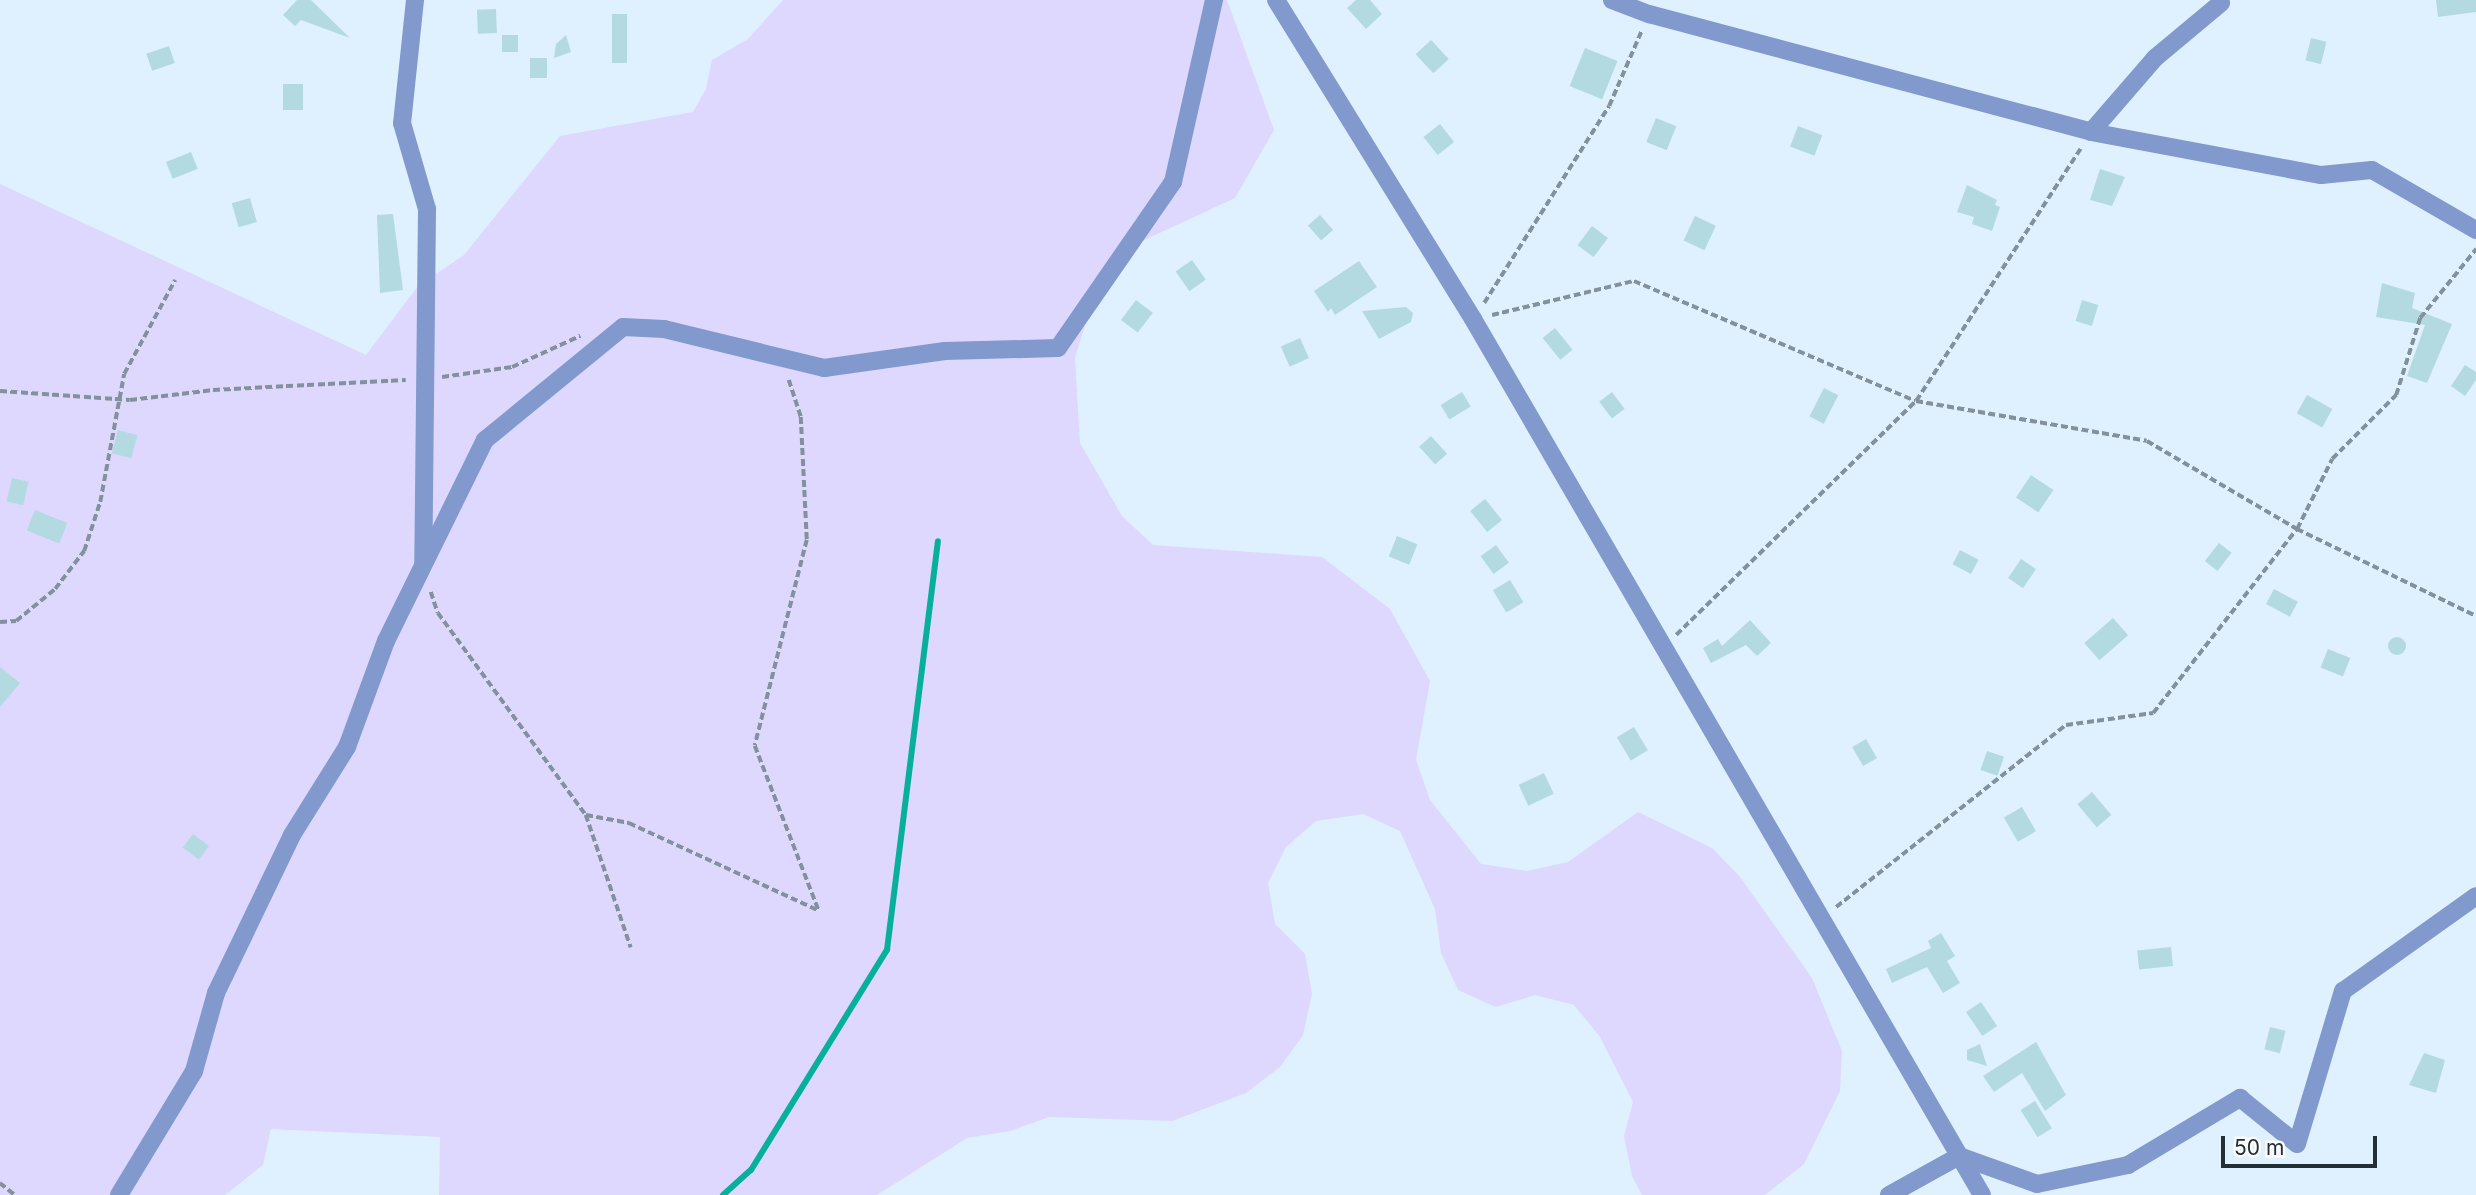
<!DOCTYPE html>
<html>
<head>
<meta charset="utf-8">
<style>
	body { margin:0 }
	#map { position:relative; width:2476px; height:1195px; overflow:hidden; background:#dff1fe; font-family:Inter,sans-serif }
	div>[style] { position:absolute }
	.green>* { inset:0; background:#ded7fe }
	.stream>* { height:6px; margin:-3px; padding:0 3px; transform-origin:3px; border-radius:3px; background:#08af9c }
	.building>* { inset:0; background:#b3dae1; transform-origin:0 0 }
	.round { border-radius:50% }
	.path>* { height:3.5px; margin-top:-1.75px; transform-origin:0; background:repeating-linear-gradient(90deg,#82919b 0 7px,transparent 0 10.5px) }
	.minor>* { height:18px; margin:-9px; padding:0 9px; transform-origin:9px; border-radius:9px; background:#8199cd }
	span { translate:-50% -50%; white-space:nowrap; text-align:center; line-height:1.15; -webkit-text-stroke:7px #fbfbfb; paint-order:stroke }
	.scale { position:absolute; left:2221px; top:1136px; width:156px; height:32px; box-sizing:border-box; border:4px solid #232f37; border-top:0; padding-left:9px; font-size:21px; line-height:24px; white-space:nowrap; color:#232f37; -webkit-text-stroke:5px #fbfbfb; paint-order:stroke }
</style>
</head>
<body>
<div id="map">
	<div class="green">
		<div style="clip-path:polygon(783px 0,1227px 0,1274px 130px,1235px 198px,1125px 249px,1099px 280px,1075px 358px,1080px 443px,1122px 516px,1153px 545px,1322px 557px,1390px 609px,1430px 681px,1416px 760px,1430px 800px,1481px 864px,1527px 871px,1568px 862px,1638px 812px,1712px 848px,1740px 877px,1812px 978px,1842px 1051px,1840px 1091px,1804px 1164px,1765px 1195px,1642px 1195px,1632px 1176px,1624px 1136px,1633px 1102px,1600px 1037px,1574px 1005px,1535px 995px,1496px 1007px,1458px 990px,1441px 953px,1435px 909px,1400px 831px,1363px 814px,1316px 821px,1286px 847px,1268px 883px,1275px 924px,1305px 954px,1312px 994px,1303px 1035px,1280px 1067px,1246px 1093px,1172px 1121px,1049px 1117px,1010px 1131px,967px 1138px,877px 1195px,439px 1195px,440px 1137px,271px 1129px,263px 1165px,225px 1195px,0 1195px,0 184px,366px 355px,418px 286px,464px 255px,560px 136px,693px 112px,706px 89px,712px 60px,748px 39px)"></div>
	</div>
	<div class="stream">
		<div style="left:723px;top:1195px;width:38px;rotate:-42deg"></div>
		<div style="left:751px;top:1170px;width:259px;rotate:-58.3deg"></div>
		<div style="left:887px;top:950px;width:412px;rotate:-82.9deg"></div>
	</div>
	<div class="building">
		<div style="clip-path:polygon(297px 0,311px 0,350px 38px,301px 20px,295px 26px,283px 15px)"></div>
		<div style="clip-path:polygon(1356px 0,1370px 0,1382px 14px,1366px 29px,1347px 8px)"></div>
		<div style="clip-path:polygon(2436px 0,2476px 0,2476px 12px,2438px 17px)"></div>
		<div style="left:496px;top:9px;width:24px;height:19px;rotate:88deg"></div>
		<div style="left:612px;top:14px;width:15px;height:49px"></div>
		<div style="left:502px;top:35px;width:16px;height:17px"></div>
		<div style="clip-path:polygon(566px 35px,571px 52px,554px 58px,556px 44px)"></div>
		<div style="left:2311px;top:38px;width:16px;height:23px;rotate:14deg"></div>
		<div style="left:1431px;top:40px;width:26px;height:21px;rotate:47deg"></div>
		<div style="left:169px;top:46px;width:18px;height:24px;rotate:71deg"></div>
		<div style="left:1585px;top:48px;width:35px;height:41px;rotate:22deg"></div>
		<div style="left:530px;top:58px;width:17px;height:20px"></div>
		<div style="left:283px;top:84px;width:20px;height:26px"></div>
		<div style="left:1656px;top:118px;width:22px;height:26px;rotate:22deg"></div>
		<div style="left:1440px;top:124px;width:23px;height:21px;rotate:52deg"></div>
		<div style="left:1798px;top:126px;width:26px;height:22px;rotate:21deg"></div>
		<div style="left:191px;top:152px;width:18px;height:27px;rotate:68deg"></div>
		<div style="clip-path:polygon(2100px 169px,2125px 177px,2112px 206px,2090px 200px)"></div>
		<div style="clip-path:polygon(1967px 185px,1997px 200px,1995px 205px,2000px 207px,1992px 231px,1972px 224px,1974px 217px,1957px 212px)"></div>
		<div style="left:250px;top:198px;width:25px;height:19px;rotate:74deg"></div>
		<div style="clip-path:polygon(393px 214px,403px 290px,380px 293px,377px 215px)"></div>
		<div style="left:1320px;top:215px;width:20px;height:16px;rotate:49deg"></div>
		<div style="left:1695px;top:216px;width:23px;height:27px;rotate:25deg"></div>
		<div style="left:1592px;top:226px;width:20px;height:24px;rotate:37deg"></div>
		<div style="left:1192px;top:260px;width:24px;height:20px;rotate:55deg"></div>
		<div style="clip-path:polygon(1359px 261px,1377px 287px,1335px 315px,1331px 308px,1328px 312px,1314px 291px)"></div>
		<div style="clip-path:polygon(2382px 283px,2415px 293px,2412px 308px,2452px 324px,2427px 383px,2407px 376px,2425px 325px,2376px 317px)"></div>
		<div style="left:1136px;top:300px;width:21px;height:25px;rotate:37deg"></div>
		<div style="left:2082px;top:300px;width:17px;height:22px;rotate:17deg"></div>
		<div style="clip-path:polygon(1406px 307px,1413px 313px,1411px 322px,1379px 339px,1362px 311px)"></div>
		<div style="left:1555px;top:328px;width:28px;height:16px;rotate:51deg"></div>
		<div style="left:1300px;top:338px;width:22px;height:21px;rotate:66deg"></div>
		<div style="clip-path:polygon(2465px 365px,2476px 372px,2476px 380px,2465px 396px,2451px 386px)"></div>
		<div style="left:1824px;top:388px;width:16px;height:32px;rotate:27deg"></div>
		<div style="left:1462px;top:392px;width:17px;height:25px;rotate:59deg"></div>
		<div style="left:1612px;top:392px;width:21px;height:16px;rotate:53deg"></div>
		<div style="left:2307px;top:395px;width:29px;height:21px;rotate:29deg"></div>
		<div style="left:118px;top:430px;width:20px;height:24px;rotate:15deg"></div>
		<div style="left:1431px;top:436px;width:24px;height:16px;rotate:48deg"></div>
		<div style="left:2031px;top:475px;width:27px;height:27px;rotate:34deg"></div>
		<div style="left:12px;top:478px;width:17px;height:24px;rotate:13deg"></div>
		<div style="left:1485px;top:499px;width:27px;height:19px;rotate:51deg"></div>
		<div style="left:35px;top:510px;width:35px;height:22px;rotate:22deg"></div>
		<div style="left:1397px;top:536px;width:22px;height:22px;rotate:22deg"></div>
		<div style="left:2219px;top:543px;width:16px;height:23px;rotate:38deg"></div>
		<div style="left:1496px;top:545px;width:22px;height:19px;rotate:54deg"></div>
		<div style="left:1960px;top:550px;width:21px;height:16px;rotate:28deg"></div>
		<div style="left:2021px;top:559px;width:18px;height:23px;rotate:34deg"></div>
		<div style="left:1510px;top:580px;width:26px;height:20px;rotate:59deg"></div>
		<div style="left:2274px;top:589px;width:27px;height:17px;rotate:28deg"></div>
		<div style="left:2113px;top:618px;width:23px;height:38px;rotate:49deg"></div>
		<div style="clip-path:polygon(1750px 620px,1771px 643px,1757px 656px,1746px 645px,1711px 663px,1703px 648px,1718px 639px,1722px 646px)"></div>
		<div class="round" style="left:2388px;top:637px;width:18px;height:18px"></div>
		<div style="left:2328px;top:649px;width:24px;height:20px;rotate:22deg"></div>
		<div style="clip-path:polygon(0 667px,20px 683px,0 707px)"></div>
		<div style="left:1634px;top:727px;width:27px;height:20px;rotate:59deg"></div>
		<div style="left:1866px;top:739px;width:22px;height:16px;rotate:60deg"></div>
		<div style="left:1987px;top:751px;width:18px;height:20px;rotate:19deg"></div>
		<div style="left:1544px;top:773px;width:23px;height:28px;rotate:65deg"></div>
		<div style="left:2092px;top:792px;width:30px;height:19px;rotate:50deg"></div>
		<div style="left:2022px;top:807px;width:28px;height:21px;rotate:60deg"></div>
		<div style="left:193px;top:834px;width:20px;height:17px;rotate:37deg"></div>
		<div style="clip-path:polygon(1941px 933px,1955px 956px,1947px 961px,1960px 983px,1943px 993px,1927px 967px,1892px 983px,1886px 969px,1931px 948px,1928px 941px)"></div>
		<div style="left:2171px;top:947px;width:19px;height:34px;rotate:84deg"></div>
		<div style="left:1981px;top:1002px;width:29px;height:18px;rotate:56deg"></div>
		<div style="left:2270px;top:1027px;width:16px;height:23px;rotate:14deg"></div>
		<div style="clip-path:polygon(2036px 1042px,2066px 1095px,2045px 1111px,2022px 1073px,1994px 1092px,1983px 1076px)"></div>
		<div style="clip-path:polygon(1980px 1044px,1987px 1066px,1967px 1060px,1967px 1050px)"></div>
		<div style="clip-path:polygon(2424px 1053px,2445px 1060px,2436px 1093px,2409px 1085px)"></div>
		<div style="left:2035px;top:1101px;width:32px;height:17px;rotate:58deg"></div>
	</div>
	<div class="path">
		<div style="left:1484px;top:303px;width:233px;rotate:-57.6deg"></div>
		<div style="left:1609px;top:106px;width:81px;rotate:-66.6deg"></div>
		<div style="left:1492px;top:315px;width:146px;rotate:-13.5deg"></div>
		<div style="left:1634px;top:281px;width:306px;rotate:23.1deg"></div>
		<div style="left:1916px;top:401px;width:234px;rotate:9.8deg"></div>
		<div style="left:2147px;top:441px;width:174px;rotate:30.4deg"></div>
		<div style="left:2297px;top:529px;width:199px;rotate:25.9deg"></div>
		<div style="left:442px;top:377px;width:71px;rotate:-8.1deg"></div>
		<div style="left:512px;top:367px;width:75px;rotate:-24.5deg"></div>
		<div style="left:789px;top:380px;width:39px;rotate:72deg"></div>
		<div style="left:801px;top:417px;width:123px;rotate:87.2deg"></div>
		<div style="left:807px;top:540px;width:212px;rotate:104.2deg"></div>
		<div style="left:755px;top:746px;width:177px;rotate:68.8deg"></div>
		<div style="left:0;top:391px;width:130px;rotate:4deg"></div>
		<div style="left:130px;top:400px;width:84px;rotate:-6.9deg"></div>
		<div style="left:213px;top:390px;width:193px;rotate:-3deg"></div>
		<div style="left:431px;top:592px;width:22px;rotate:72deg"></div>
		<div style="left:438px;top:613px;width:250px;rotate:53.8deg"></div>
		<div style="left:586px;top:815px;width:140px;rotate:71.3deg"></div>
		<div style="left:0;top:622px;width:16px;rotate:-4deg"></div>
		<div style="left:16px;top:621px;width:50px;rotate:-39.4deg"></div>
		<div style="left:55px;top:589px;width:48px;rotate:-52.7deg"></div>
		<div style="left:84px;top:551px;width:52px;rotate:-71.9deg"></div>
		<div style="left:100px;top:502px;width:130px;rotate:-79.4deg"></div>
		<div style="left:124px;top:374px;width:107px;rotate:-61.5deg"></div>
		<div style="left:1676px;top:635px;width:335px;rotate:-44.3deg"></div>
		<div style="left:1916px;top:401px;width:301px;rotate:-56.9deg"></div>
		<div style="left:586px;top:815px;width:44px;rotate:10.5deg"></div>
		<div style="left:629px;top:823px;width:207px;rotate:24.8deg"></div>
		<div style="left:1836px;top:907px;width:293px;rotate:-38.4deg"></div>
		<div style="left:2066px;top:725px;width:88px;rotate:-7.9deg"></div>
		<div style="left:2153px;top:713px;width:234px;rotate:-52deg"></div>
		<div style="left:2297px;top:529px;width:78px;rotate:-63.4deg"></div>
		<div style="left:2332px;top:459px;width:91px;rotate:-45deg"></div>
		<div style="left:2396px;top:395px;width:81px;rotate:-72.7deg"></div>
		<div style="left:2420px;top:318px;width:89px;rotate:-50.9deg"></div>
		<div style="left:0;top:1183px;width:19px;rotate:39deg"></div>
	</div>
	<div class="minor">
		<div style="left:415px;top:0;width:124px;rotate:96deg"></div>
		<div style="left:402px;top:123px;width:90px;rotate:73.8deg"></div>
		<div style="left:427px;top:209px;width:354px;rotate:90.6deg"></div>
		<div style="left:1276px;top:0;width:375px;rotate:58.3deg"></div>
		<div style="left:1473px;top:319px;width:1013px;rotate:59.84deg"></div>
		<div style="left:1612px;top:0;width:40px;rotate:21deg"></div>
		<div style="left:1649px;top:14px;width:457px;rotate:14.9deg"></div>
		<div style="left:2091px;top:132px;width:234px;rotate:10.6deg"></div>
		<div style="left:2321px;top:175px;width:51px;rotate:-5.6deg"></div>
		<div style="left:2372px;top:170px;width:120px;rotate:30deg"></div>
		<div style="left:2091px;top:132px;width:98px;rotate:-49.1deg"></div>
		<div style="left:2155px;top:58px;width:86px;rotate:-39.8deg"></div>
		<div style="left:119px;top:1195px;width:145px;rotate:-58.8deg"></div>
		<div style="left:194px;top:1071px;width:81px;rotate:-74.2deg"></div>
		<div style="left:216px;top:993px;width:175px;rotate:-64.3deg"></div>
		<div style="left:292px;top:835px;width:104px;rotate:-58deg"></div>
		<div style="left:347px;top:747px;width:113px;rotate:-69.8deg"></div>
		<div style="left:386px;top:641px;width:224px;rotate:-63.8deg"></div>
		<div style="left:485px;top:440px;width:178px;rotate:-39.3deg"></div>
		<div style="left:623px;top:327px;width:41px;rotate:2.8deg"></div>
		<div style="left:664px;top:329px;width:165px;rotate:13.7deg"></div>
		<div style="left:824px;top:368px;width:122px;rotate:-8deg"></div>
		<div style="left:945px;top:351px;width:113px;rotate:-1.5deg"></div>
		<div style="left:1058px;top:348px;width:202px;rotate:-55.3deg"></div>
		<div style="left:1173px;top:182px;width:187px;rotate:-77.3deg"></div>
		<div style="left:1889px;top:1195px;width:80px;rotate:-29.1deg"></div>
		<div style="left:1959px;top:1156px;width:83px;rotate:19.7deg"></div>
		<div style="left:2037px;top:1184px;width:93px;rotate:-11.8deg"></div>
		<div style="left:2128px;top:1165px;width:131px;rotate:-30.9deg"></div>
		<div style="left:2240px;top:1098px;width:73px;rotate:38.9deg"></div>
		<div style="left:2297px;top:1144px;width:160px;rotate:-73.3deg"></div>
		<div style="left:2343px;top:991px;width:163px;rotate:-35.5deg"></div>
	</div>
	<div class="scale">50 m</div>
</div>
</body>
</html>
